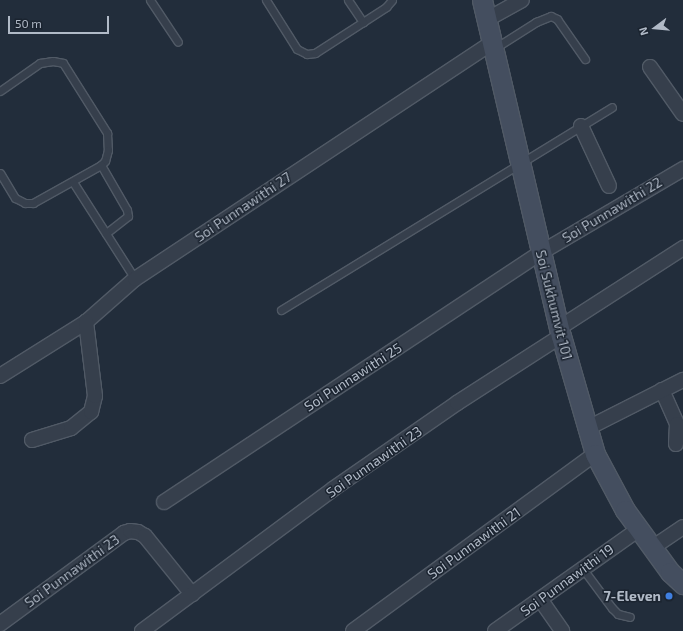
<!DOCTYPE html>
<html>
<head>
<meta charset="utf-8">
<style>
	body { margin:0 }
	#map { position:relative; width:683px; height:631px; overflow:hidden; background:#222d3b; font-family:"Exo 2",sans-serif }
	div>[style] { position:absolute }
	.roads { filter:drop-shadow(1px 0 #515a66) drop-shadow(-1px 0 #515a66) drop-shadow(0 1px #515a66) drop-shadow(0 -1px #515a66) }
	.lane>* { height:7px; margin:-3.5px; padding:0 3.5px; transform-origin:3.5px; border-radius:3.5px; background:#363f4c }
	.street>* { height:14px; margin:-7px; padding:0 7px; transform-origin:7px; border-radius:7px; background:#363f4c }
	.secondary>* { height:19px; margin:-9.5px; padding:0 9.5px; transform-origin:9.5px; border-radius:9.5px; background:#444e5f }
	.dots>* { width:11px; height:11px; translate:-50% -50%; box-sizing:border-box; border:2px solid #1b2430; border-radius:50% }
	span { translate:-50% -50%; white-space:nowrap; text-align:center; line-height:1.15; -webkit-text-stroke:3px #1b2430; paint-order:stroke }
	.street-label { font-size:14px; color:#b1bac7 }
	.poi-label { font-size:14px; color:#b1bac7; font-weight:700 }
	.right { translate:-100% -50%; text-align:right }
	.north { position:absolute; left:635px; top:8px; width:40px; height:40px; -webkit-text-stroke:3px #1b2430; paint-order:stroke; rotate:254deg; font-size:11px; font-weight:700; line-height:16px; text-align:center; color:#b1bac7 }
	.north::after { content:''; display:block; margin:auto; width:14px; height:18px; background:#b1bac7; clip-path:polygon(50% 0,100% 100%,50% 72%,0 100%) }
	.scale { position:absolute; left:8px; top:16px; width:101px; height:18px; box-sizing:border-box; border:2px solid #b1bac7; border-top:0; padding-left:5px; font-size:12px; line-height:14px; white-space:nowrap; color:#b1bac7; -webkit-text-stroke:3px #1b2430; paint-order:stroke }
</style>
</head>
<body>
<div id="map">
	<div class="roads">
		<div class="lane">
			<div style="left:150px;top:0;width:50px;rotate:56.3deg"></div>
			<div style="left:266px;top:0;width:58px;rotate:57.7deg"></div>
			<div style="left:297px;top:49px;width:11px;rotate:27deg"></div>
			<div style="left:307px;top:54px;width:8px;rotate:-7deg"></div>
			<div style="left:315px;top:53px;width:85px;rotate:-32.9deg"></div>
			<div style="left:386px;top:7px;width:9px;rotate:-49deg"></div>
			<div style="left:348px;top:0;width:27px;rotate:56deg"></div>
			<div style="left:495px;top:48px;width:49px;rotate:-32.4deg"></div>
			<div style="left:536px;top:22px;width:16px;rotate:-22deg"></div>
			<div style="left:551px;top:16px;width:7px;rotate:27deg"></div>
			<div style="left:557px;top:19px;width:49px;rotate:55deg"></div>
			<div style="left:0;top:91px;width:49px;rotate:-35deg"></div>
			<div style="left:40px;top:63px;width:13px;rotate:-9deg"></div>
			<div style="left:53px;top:61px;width:10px;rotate:11deg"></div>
			<div style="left:63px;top:63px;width:83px;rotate:57.8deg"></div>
			<div style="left:107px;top:133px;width:17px;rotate:87deg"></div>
			<div style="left:108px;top:150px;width:11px;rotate:105deg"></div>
			<div style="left:105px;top:161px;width:6px;rotate:135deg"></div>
			<div style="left:101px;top:165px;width:78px;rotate:150.8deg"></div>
			<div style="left:33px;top:203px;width:8px;rotate:180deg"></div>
			<div style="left:25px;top:203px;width:11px;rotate:-153deg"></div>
			<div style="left:15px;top:198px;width:29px;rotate:-121deg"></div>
			<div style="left:101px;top:165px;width:52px;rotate:60deg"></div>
			<div style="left:127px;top:210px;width:6px;rotate:81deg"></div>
			<div style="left:128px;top:216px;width:28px;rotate:142deg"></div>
			<div style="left:73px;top:182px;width:115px;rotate:57.4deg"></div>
			<div style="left:281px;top:310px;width:388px;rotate:-31.5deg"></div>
			<div style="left:583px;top:569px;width:49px;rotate:53.4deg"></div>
			<div style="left:612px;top:608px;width:8px;rotate:45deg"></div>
			<div style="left:618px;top:614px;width:12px;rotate:14deg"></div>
		</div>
		<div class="street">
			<div style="left:486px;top:20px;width:41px;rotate:-29.1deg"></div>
			<div style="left:650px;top:67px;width:57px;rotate:54.9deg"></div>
			<div style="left:581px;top:126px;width:66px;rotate:65deg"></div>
			<div style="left:559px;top:328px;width:148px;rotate:-32.8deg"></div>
			<div style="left:0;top:376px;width:102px;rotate:-32.1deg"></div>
			<div style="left:86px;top:322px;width:65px;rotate:-41.3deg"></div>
			<div style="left:135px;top:279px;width:427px;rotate:-33.5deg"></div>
			<div style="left:662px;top:390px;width:37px;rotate:66deg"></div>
			<div style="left:677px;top:424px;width:20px;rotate:93deg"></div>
			<div style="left:586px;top:429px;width:109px;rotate:-26.8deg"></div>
			<div style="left:32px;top:440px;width:41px;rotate:-17.1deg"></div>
			<div style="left:71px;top:428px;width:26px;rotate:-39deg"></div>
			<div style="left:91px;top:412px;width:16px;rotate:-76deg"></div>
			<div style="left:95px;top:396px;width:75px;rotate:-96.9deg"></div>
			<div style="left:164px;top:502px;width:453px;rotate:-33.5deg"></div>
			<div style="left:542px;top:252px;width:164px;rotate:-30.5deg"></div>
			<div style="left:652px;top:548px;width:37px;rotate:-34deg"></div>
			<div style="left:540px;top:599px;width:39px;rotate:55deg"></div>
			<div style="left:0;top:624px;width:154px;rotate:-36.3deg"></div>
			<div style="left:124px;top:533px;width:6px;rotate:-18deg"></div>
			<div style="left:130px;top:531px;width:8px;rotate:7deg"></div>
			<div style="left:138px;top:532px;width:8px;rotate:30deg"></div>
			<div style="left:145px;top:536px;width:75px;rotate:51deg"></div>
			<div style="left:142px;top:631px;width:238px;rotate:-36.6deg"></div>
			<div style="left:333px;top:489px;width:151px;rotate:-34.7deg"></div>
			<div style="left:457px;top:403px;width:124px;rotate:-32.8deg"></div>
			<div style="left:353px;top:631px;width:300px;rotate:-36.2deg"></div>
			<div style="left:495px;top:631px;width:176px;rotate:-35.3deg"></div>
		</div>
		<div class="secondary">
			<div style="left:482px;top:0;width:345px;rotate:76.8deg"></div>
			<div style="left:561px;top:336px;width:123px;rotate:73.9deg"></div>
			<div style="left:595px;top:454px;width:64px;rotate:61.8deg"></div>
			<div style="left:625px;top:510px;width:77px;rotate:54deg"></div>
			<div style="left:670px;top:572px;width:18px;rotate:43deg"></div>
		</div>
	</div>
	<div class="dots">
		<div style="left:669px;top:596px;background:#3f7fe0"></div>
	</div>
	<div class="street-label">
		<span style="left:243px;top:207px;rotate:-34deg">Soi Punnawithi 27</span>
		<span style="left:612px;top:210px;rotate:-31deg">Soi Punnawithi 22</span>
		<span style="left:554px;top:305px;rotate:76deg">Soi Sukhumvit 101</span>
		<span style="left:353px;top:377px;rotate:-33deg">Soi Punnawithi 25</span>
		<span style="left:374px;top:462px;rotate:-35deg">Soi Punnawithi 23</span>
		<span style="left:474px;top:543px;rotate:-36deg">Soi Punnawithi 21</span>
		<span style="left:72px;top:571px;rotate:-36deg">Soi Punnawithi 23</span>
		<span style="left:567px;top:580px;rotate:-36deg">Soi Punnawithi 19</span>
	</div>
	<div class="poi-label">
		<span class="right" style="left:661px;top:596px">7-Eleven</span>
	</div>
	<div class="north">N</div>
	<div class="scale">50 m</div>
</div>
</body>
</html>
